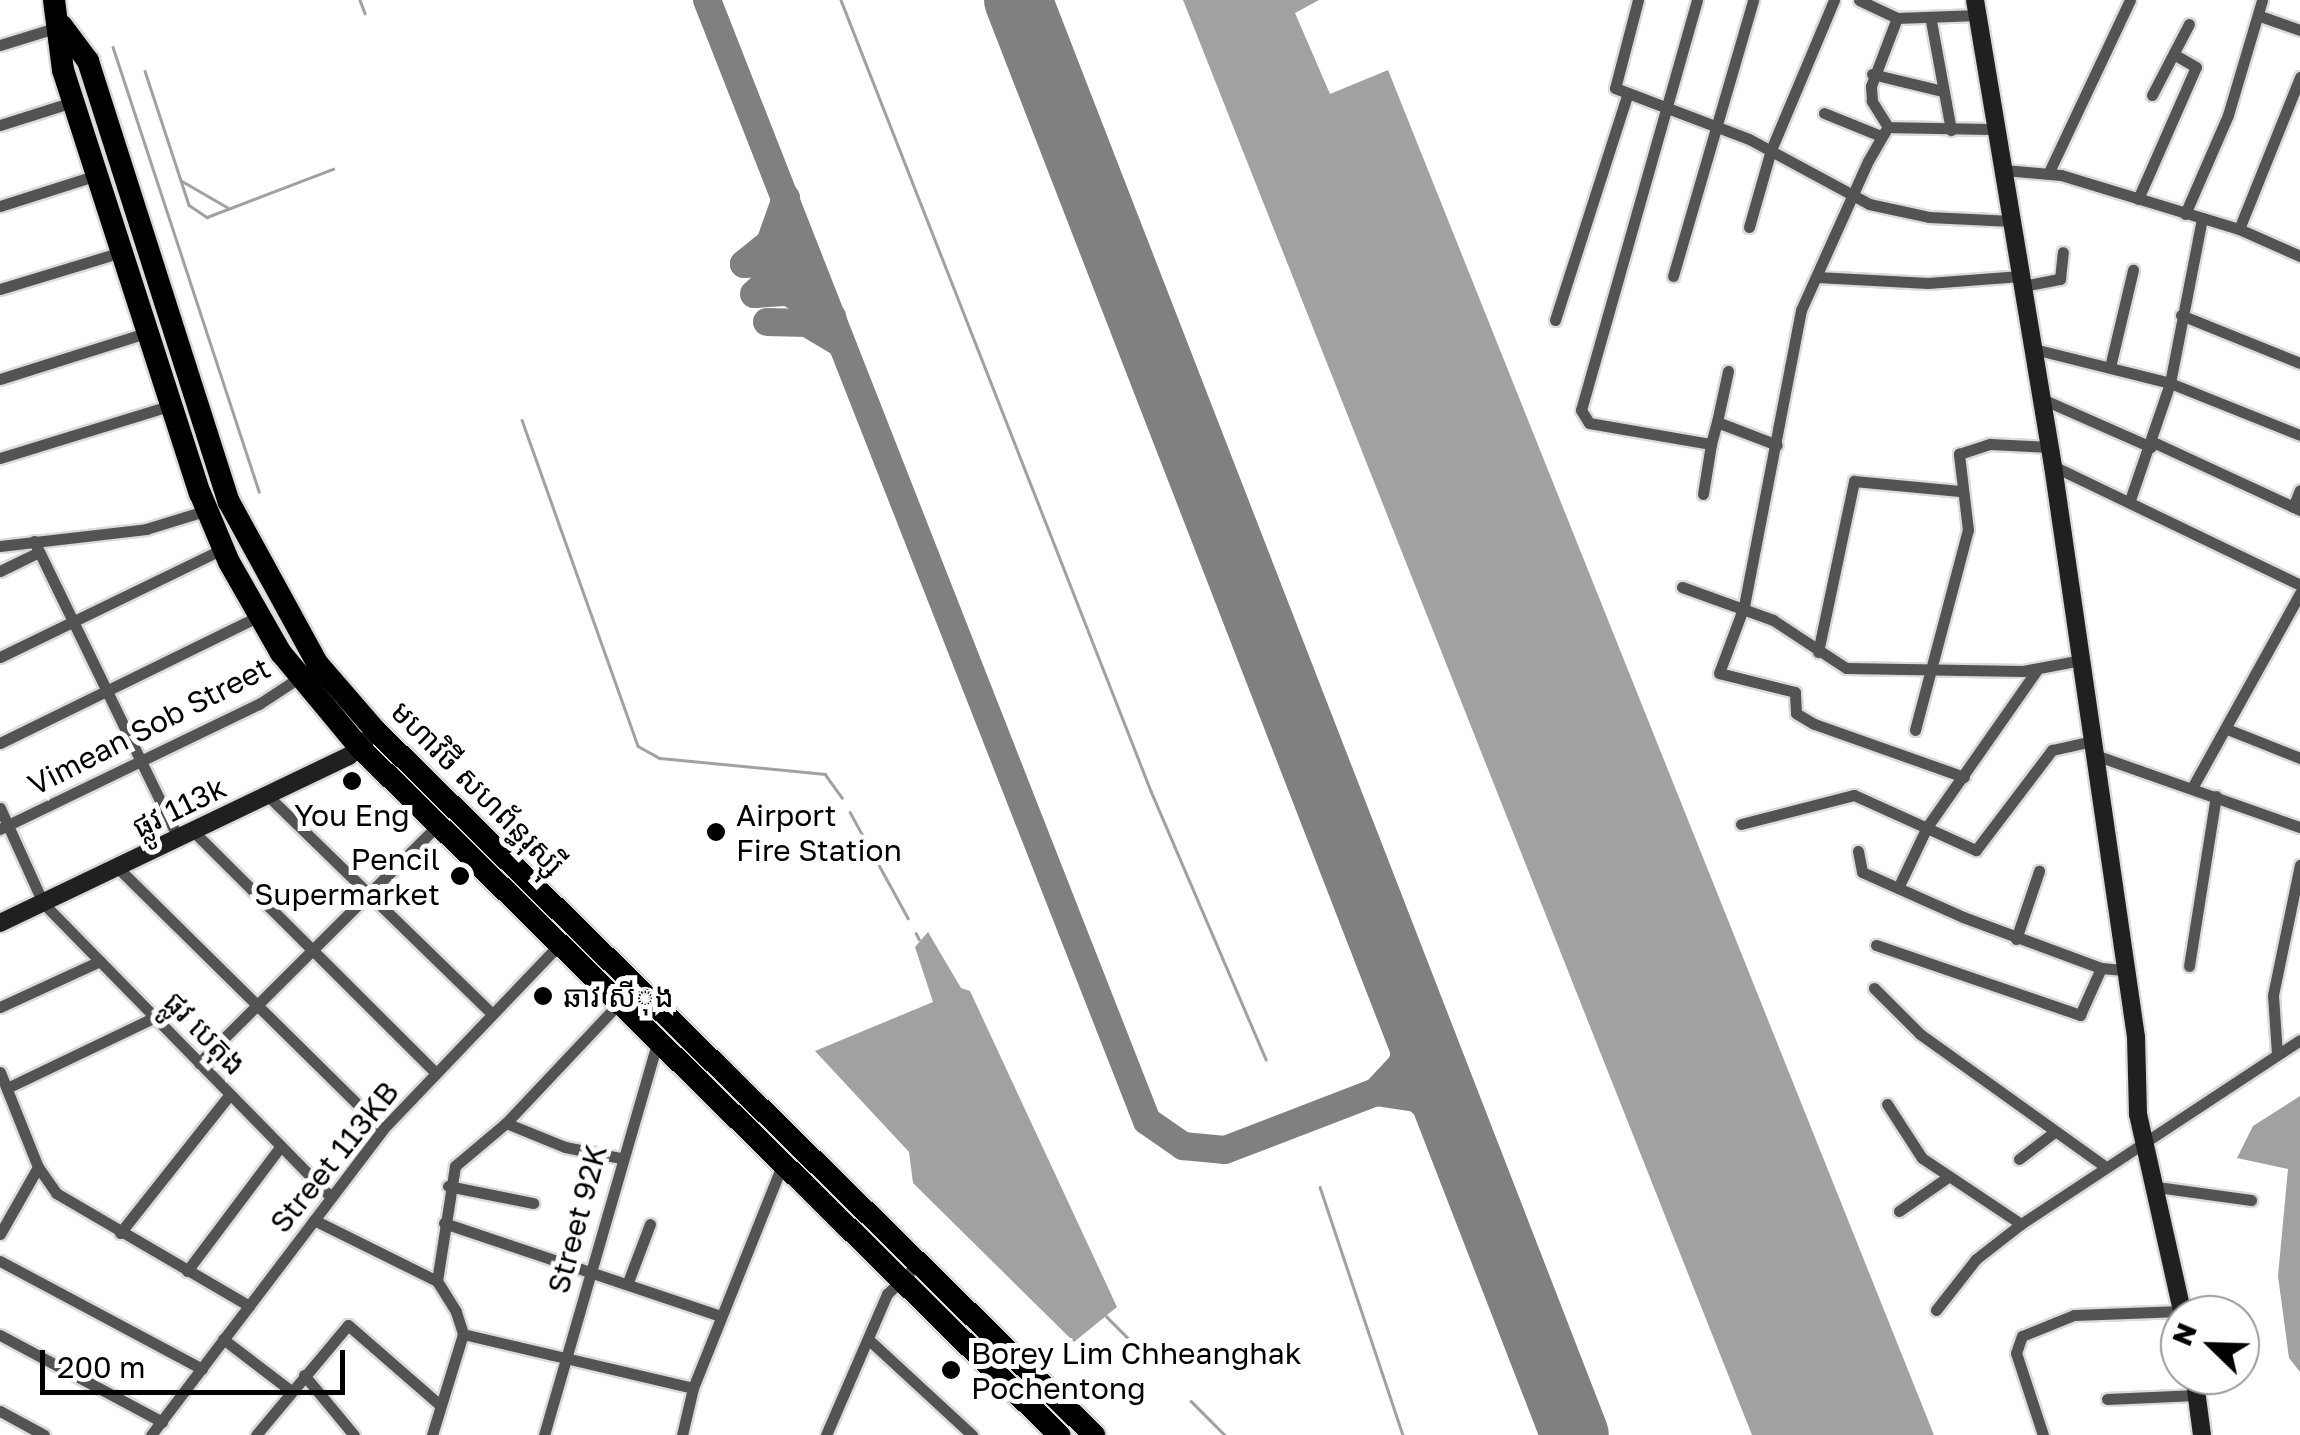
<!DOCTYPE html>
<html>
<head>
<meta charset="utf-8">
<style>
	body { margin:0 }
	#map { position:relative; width:2300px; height:1435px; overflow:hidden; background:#fff; font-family:"Golos Text","Noto Sans Khmer",sans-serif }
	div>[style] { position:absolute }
	.water>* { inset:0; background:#a1a1a1 }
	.stream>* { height:2.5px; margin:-1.25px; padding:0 1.25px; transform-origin:1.25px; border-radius:1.25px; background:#a1a1a1 }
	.taxiway>* { height:28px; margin:-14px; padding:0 14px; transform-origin:14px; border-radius:14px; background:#808080 }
	.runway>* { height:68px; margin:-34px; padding:0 34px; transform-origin:34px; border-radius:34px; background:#808080 }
	.roads { filter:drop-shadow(2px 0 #dbdbdb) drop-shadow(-2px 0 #dbdbdb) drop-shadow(0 2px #dbdbdb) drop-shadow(0 -2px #dbdbdb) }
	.street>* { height:11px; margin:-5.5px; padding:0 5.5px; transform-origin:5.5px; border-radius:5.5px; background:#535353 }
	.secondary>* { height:18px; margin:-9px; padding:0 9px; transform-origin:9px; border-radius:9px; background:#202020 }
	.highway>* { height:22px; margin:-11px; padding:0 11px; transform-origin:11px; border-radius:11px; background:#000 }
	.dots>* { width:28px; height:28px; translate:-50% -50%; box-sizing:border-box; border:5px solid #fff; border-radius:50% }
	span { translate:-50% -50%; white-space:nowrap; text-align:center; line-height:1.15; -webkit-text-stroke:10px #fff; paint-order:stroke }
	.street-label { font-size:30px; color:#000 }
	.poi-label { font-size:30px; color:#000 }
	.left { translate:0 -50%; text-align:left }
	.right { translate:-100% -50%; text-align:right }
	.north { position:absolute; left:2160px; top:1295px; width:100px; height:100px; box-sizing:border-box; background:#fff; border:2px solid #999; border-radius:50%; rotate:293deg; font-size:28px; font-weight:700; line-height:40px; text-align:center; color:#000 }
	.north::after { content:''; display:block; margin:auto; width:35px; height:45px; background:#000; clip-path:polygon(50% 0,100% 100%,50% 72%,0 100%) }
	.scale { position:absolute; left:40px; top:1350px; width:305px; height:45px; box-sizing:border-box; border:5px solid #000; border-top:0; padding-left:12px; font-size:30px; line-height:35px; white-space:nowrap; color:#000; -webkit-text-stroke:8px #fff; paint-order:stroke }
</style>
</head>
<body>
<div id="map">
	<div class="water">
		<div style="clip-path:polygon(1183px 0,1319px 0,1295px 13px,1330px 94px,1388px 70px,1934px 1435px,1752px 1435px)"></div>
		<div style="clip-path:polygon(928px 932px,961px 988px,970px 991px,1117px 1307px,1074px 1342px,913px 1183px,909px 1152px,815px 1051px,933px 1002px,915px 947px)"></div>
		<div style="clip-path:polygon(2300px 1096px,2300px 1372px,2289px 1358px,2278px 1276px,2288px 1169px,2237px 1158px,2253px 1126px)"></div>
	</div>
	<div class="stream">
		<div style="left:360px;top:0;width:14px;rotate:69deg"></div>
		<div style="left:841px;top:0;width:850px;rotate:68.6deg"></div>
		<div style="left:1151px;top:791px;width:292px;rotate:66.8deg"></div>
		<div style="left:113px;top:47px;width:468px;rotate:71.8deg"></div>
		<div style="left:145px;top:71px;width:141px;rotate:71.8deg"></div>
		<div style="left:189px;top:205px;width:22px;rotate:34deg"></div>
		<div style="left:207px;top:217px;width:135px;rotate:-20.9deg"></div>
		<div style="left:182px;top:181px;width:52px;rotate:30deg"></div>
		<div style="left:522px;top:420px;width:346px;rotate:70.4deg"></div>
		<div style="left:638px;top:746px;width:25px;rotate:29deg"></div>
		<div style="left:660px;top:758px;width:166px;rotate:5.5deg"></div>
		<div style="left:825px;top:774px;width:29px;rotate:54deg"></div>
		<div style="left:850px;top:812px;width:121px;rotate:61.3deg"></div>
		<div style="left:916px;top:933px;width:7px;rotate:63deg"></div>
		<div style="left:1320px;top:1187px;width:262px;rotate:71.5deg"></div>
		<div style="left:1106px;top:1316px;width:69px;rotate:45deg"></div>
		<div style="left:1191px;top:1401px;width:48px;rotate:45deg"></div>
	</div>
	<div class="taxiway">
		<div style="left:707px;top:0;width:1204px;rotate:68.57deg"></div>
		<div style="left:1147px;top:1121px;width:44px;rotate:34.8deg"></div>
		<div style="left:1183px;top:1146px;width:42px;rotate:5.4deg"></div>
		<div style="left:1225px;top:1150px;width:162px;rotate:-21deg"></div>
		<div style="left:1376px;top:1092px;width:40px;rotate:8.5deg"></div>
		<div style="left:1416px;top:1098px;width:51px;rotate:37.8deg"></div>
		<div style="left:744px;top:264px;width:31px;rotate:-2deg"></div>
		<div style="left:775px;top:263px;width:27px;rotate:24deg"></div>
		<div style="left:744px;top:264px;width:33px;rotate:-39deg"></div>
		<div style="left:770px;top:243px;width:48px;rotate:-70.4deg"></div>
		<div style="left:754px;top:294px;width:42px;rotate:-42.1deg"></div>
		<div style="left:785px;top:266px;width:45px;rotate:-79.7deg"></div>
		<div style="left:756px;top:294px;width:32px;rotate:-4deg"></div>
		<div style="left:788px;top:292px;width:51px;rotate:29.6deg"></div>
		<div style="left:767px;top:322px;width:40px;rotate:1.4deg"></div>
		<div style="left:807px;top:323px;width:37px;rotate:31deg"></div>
		<div style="left:1376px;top:1092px;width:38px;rotate:-47deg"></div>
		<div style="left:1402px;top:1064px;width:45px;rotate:-74.4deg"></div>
	</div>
	<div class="runway">
		<div style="left:1018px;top:0;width:1539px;rotate:68.79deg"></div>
	</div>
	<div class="roads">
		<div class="street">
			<div style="left:1638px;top:0;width:91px;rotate:104.6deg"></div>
			<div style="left:1615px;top:88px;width:143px;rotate:20.8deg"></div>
			<div style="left:1749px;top:139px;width:136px;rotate:28.4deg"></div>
			<div style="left:1869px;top:204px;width:61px;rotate:12.2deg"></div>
			<div style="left:1929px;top:217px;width:83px;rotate:2.8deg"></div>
			<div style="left:1697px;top:0;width:426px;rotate:105.8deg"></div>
			<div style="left:1581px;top:410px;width:15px;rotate:58deg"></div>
			<div style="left:1589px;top:423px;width:124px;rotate:9.8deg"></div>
			<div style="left:1711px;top:444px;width:23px;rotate:-75deg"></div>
			<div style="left:1859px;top:0;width:42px;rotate:25.3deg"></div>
			<div style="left:1897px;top:18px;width:81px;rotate:-2.1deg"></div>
			<div style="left:2260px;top:16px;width:42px;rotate:19.3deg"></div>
			<div style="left:1931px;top:21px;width:111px;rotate:79.6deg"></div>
			<div style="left:0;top:45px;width:61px;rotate:-17.2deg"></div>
			<div style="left:1872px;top:74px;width:73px;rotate:13.5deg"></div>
			<div style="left:2152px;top:95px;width:80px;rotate:-62.5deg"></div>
			<div style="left:1824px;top:113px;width:61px;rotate:22deg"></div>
			<div style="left:0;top:125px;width:77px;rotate:-17.5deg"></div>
			<div style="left:1888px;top:127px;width:31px;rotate:-122deg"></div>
			<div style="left:1872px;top:101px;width:15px;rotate:-94deg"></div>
			<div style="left:1871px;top:86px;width:73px;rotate:-69.1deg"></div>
			<div style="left:2004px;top:170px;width:57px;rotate:5deg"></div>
			<div style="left:2061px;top:175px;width:186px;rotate:16.9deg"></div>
			<div style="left:2239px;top:229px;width:67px;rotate:23.9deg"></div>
			<div style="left:2049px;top:172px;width:190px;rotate:-64.8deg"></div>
			<div style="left:2138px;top:199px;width:144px;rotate:-66.3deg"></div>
			<div style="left:2196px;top:67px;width:24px;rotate:-150deg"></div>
			<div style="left:0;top:206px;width:102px;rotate:-17.7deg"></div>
			<div style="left:2185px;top:214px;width:108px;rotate:-66.5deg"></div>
			<div style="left:2228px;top:115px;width:120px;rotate:-73.5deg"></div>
			<div style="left:1749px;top:227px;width:80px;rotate:-74.1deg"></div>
			<div style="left:1771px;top:150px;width:163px;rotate:-67.2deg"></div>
			<div style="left:2239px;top:229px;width:164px;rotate:-68.1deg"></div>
			<div style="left:1673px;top:276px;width:287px;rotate:-73.8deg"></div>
			<div style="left:1817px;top:277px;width:111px;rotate:3.1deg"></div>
			<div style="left:1928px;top:283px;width:93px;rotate:-4.3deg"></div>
			<div style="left:2023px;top:286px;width:38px;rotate:-11deg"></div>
			<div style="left:2060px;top:279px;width:27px;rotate:-84deg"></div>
			<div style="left:0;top:289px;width:127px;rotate:-16.9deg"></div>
			<div style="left:2181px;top:315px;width:128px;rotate:22deg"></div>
			<div style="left:1555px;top:320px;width:238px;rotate:-72.2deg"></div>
			<div style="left:2034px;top:349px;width:140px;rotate:14deg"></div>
			<div style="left:2170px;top:383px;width:140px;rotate:21.8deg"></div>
			<div style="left:2110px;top:367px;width:100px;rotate:-76.7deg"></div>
			<div style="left:1728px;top:371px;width:52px;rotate:102.2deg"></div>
			<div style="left:1717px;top:422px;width:64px;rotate:21deg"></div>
			<div style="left:0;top:379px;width:156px;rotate:-17.5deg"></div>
			<div style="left:2042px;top:399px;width:119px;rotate:23.8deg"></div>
			<div style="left:2153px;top:442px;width:162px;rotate:24.8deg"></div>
			<div style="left:0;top:458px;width:180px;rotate:-17.1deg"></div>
			<div style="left:2053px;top:466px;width:274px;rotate:25.7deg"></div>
			<div style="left:1703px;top:494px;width:51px;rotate:-80.9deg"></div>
			<div style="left:2130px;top:500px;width:124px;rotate:-71.1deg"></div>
			<div style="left:2170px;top:383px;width:168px;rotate:-79deg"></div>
			<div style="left:2293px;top:507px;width:18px;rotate:-68deg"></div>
			<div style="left:34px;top:541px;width:329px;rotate:64.1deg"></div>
			<div style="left:0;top:546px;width:147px;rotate:-6.6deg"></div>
			<div style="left:146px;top:529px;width:68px;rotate:-17.1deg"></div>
			<div style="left:0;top:571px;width:43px;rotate:-26deg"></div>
			<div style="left:1682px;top:587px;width:97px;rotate:19.9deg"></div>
			<div style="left:1773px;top:620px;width:87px;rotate:33.3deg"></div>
			<div style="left:1846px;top:668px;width:177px;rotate:1deg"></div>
			<div style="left:2023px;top:671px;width:60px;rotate:-10.6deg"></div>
			<div style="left:1818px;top:652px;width:175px;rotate:-78.1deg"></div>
			<div style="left:1854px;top:481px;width:106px;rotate:5.4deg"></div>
			<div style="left:0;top:657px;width:247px;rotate:-25.9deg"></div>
			<div style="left:2227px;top:729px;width:79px;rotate:21.7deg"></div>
			<div style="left:1915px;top:730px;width:207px;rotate:-75.2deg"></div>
			<div style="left:1968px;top:530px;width:77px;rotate:-96.8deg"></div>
			<div style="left:1959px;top:454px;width:33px;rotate:-18deg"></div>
			<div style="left:1990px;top:444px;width:60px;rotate:2.9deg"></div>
			<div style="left:0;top:743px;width:288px;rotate:-26.1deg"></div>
			<div style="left:2095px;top:755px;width:217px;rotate:19.4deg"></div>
			<div style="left:1964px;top:777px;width:159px;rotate:-160.5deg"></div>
			<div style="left:1814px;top:724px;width:21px;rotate:-149deg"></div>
			<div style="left:1796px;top:713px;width:21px;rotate:-93deg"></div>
			<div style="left:1795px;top:692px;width:78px;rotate:-166deg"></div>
			<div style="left:1719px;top:673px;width:72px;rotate:-69.5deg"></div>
			<div style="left:1744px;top:606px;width:301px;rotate:-79.1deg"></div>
			<div style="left:1801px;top:310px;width:163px;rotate:-65.8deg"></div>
			<div style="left:1868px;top:161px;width:39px;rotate:-60deg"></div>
			<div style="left:1888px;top:127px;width:109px;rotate:1.1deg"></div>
			<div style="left:2192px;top:788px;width:223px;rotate:-61deg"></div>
			<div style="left:267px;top:795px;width:314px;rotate:44.2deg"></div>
			<div style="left:0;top:808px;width:104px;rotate:65.6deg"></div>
			<div style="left:43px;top:903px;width:412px;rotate:45.6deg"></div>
			<div style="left:1741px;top:824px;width:117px;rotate:-14.4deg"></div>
			<div style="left:1854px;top:795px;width:134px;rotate:24.3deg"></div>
			<div style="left:1976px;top:850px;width:126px;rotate:-52.8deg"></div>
			<div style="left:2052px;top:750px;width:42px;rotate:-12.4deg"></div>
			<div style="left:0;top:829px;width:288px;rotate:-25.8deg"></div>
			<div style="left:259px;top:704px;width:53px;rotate:-33.4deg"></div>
			<div style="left:193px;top:831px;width:343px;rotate:44.9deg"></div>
			<div style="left:1858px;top:851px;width:21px;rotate:79deg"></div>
			<div style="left:1862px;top:872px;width:111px;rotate:24deg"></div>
			<div style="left:1963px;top:917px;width:147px;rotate:20.3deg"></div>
			<div style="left:2101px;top:968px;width:25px;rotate:5deg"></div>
			<div style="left:117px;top:867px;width:373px;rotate:44.6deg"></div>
			<div style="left:1898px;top:888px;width:68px;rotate:-64.6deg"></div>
			<div style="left:1927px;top:827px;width:192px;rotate:-55deg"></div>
			<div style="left:2016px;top:939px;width:72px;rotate:-71.3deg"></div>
			<div style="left:1876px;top:945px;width:216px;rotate:18.9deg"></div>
			<div style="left:2080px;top:1015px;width:51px;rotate:-65.9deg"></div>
			<div style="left:2189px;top:966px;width:172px;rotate:-81deg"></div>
			<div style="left:1874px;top:988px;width:65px;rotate:45deg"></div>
			<div style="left:1920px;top:1034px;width:225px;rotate:35.6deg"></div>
			<div style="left:0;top:1007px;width:110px;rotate:-24.7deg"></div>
			<div style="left:2277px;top:1054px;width:59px;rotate:-93.9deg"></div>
			<div style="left:2273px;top:995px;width:133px;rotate:-78.3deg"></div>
			<div style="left:199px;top:1063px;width:342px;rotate:-44.9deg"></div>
			<div style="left:0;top:1072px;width:102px;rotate:68.2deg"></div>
			<div style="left:38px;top:1167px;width:32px;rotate:55deg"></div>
			<div style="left:56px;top:1193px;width:224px;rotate:30.3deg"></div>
			<div style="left:7px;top:1088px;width:164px;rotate:-25.6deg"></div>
			<div style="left:1887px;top:1104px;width:64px;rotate:57.1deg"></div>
			<div style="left:1922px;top:1158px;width:119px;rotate:33.7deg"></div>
			<div style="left:506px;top:1123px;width:64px;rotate:22.1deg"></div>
			<div style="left:565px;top:1147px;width:56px;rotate:11.3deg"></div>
			<div style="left:2019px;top:1159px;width:43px;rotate:-37.4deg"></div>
			<div style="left:448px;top:1186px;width:87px;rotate:11.3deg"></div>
			<div style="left:2157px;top:1187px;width:95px;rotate:7.9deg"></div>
			<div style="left:1899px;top:1211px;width:60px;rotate:-34.8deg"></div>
			<div style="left:314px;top:1220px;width:137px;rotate:26.4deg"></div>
			<div style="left:437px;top:1281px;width:36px;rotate:58deg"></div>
			<div style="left:456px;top:1312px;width:23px;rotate:72deg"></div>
			<div style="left:463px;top:1334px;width:106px;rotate:107.1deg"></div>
			<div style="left:444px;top:1223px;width:291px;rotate:18.6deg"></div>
			<div style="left:120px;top:1233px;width:177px;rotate:-51.6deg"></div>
			<div style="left:0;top:1234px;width:77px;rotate:-60.4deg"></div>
			<div style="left:0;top:1261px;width:229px;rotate:28.1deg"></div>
			<div style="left:187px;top:1271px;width:156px;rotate:-53.1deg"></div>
			<div style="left:437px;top:1281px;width:116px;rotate:-81.1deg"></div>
			<div style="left:455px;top:1166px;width:67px;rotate:-40.1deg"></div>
			<div style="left:506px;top:1123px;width:165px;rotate:-46.7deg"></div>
			<div style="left:628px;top:1282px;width:62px;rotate:-69.2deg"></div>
			<div style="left:1936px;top:1310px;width:65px;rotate:-51.9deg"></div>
			<div style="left:1976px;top:1259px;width:57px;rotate:-37.9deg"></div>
			<div style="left:2021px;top:1224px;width:334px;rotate:-33.4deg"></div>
			<div style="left:463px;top:1334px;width:236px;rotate:13.2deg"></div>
			<div style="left:0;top:1335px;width:184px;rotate:28.2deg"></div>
			<div style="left:223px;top:1339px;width:86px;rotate:37.4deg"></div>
			<div style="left:868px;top:1339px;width:142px;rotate:42.7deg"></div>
			<div style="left:304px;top:1375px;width:78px;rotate:50.2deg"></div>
			<div style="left:2107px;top:1399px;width:90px;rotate:-2.5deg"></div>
			<div style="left:0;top:1411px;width:50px;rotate:28.6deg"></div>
			<div style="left:151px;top:1435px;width:384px;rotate:-52.8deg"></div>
			<div style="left:383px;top:1129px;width:255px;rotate:-46.3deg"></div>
			<div style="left:256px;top:1435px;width:143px;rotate:-50.1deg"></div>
			<div style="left:348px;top:1325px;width:122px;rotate:41deg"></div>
			<div style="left:544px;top:1435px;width:410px;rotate:-73.9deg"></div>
			<div style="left:682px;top:1435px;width:48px;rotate:-76.8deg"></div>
			<div style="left:693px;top:1388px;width:242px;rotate:-68.2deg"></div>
			<div style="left:826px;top:1435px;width:154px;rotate:-66.6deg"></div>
			<div style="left:887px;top:1294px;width:45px;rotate:-44.1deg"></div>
			<div style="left:2043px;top:1435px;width:86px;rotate:-108.2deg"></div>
			<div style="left:2016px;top:1353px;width:18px;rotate:-71deg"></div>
			<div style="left:2022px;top:1336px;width:56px;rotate:-22deg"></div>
			<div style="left:2074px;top:1315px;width:108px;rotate:-2.1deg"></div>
		</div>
		<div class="secondary">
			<div style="left:1975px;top:0;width:472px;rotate:80.5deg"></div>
			<div style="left:2053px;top:466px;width:577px;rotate:81.73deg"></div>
			<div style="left:2136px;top:1037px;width:77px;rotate:88.5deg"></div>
			<div style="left:2138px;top:1114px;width:206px;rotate:77.4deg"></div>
			<div style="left:0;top:923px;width:387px;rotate:-25.6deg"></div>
			<div style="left:349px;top:756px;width:22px;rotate:-43deg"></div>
			<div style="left:2194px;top:1375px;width:61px;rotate:82.4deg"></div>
		</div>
		<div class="highway">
			<div style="left:54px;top:0;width:71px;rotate:82.7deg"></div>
			<div style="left:63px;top:70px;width:445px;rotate:72.1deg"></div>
			<div style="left:200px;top:493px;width:75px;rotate:67.2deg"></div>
			<div style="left:229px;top:562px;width:105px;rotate:60.3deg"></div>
			<div style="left:281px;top:653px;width:122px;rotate:50.3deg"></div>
			<div style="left:359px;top:747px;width:982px;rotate:44.5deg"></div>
			<div style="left:62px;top:26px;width:44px;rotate:53.4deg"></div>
			<div style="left:88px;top:61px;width:463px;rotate:72.3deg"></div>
			<div style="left:229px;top:502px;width:183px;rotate:61.3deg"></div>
			<div style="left:317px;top:663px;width:90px;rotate:49.1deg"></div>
			<div style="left:376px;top:731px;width:1006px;rotate:44.44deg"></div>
		</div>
	</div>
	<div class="dots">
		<div style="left:352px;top:781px;background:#000"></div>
		<div style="left:716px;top:832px;background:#000"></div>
		<div style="left:460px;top:876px;background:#000"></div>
		<div style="left:543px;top:996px;background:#000"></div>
		<div style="left:951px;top:1370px;background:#000"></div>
	</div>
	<div class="street-label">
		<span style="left:149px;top:726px;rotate:-27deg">Vimean Sob Street</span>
		<span style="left:478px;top:788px;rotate:45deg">មហាវិថី សហព័ន្ធរុស្ស៊ី</span>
		<span style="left:179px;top:807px;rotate:-26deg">ផ្លូវ 113k</span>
		<span style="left:205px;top:1033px;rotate:46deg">ផ្លូវ បេតុង</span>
		<span style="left:334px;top:1157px;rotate:-51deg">Street 113KB</span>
		<span style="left:577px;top:1219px;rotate:-75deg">Street 92K</span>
	</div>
	<div class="poi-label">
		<span style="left:352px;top:815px">You Eng</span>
		<span class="left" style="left:736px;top:832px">Airport<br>Fire Station</span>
		<span class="right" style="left:440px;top:876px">Pencil<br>Supermarket</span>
		<span class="left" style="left:563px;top:996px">ឆាវ សីុង</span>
		<span class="left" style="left:971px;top:1370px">Borey Lim Chheanghak<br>Pochentong</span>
	</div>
	<div class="north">N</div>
	<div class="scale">200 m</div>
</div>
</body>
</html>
